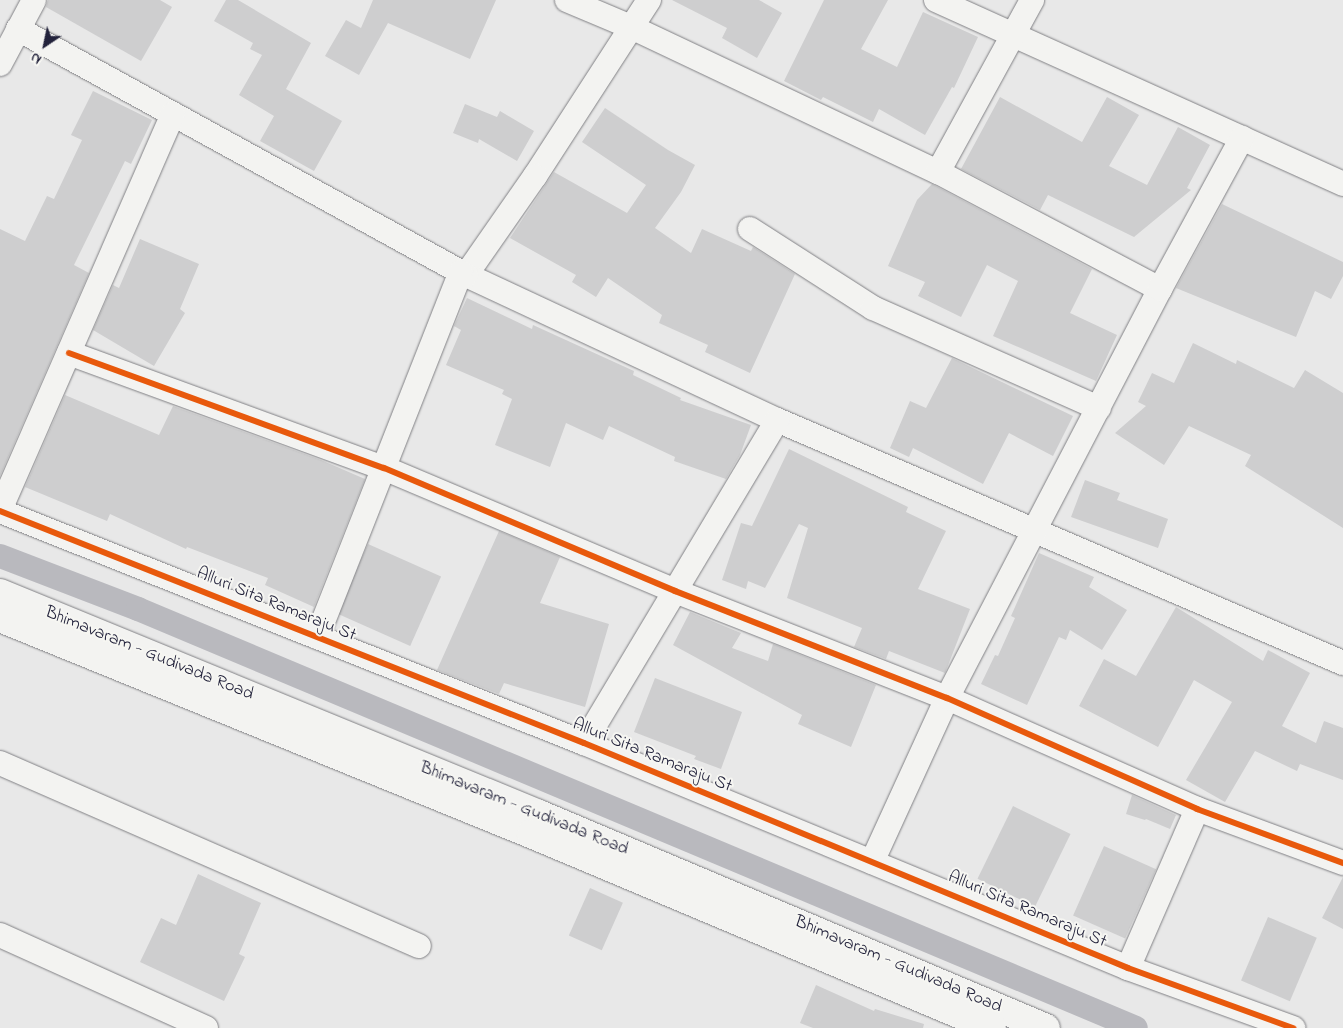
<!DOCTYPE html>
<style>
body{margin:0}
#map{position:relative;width:1343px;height:1028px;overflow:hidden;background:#e8e8e8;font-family:"Indie Flower",sans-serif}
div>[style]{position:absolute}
.canal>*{height:24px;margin:-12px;padding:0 12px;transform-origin:12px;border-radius:12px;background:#b9b9be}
.building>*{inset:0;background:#cececf;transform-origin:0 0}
.roads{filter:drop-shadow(0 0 1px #808084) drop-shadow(0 0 1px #808084)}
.minor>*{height:24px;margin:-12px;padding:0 12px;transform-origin:12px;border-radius:12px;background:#f3f3f1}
.major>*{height:28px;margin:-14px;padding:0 14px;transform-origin:14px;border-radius:14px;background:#f3f3f1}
.cycleway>*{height:6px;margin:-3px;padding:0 3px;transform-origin:3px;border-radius:3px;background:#e8590c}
span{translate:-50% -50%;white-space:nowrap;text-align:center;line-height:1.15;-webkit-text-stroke:4px #f6f6f2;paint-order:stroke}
.street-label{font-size:18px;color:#22223b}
.north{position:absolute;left:20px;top:20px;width:50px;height:50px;-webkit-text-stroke:4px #f6f6f2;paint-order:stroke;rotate:214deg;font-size:14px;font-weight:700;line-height:20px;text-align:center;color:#22223b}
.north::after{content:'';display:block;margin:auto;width:18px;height:22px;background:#22223b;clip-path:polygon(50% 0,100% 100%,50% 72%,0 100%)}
</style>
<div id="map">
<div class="canal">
<div style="left:0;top:556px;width:148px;rotate:21deg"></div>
<div style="left:138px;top:609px;width:1082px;rotate:22.77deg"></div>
</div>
<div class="building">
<div style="clip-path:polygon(48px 0,160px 0,172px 7px,141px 61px,46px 7px)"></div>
<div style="clip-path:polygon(226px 0,238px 0,311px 43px,286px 89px,342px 121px,314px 171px,260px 141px,274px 116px,239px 95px,262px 55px,250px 49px,253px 43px,214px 21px)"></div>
<div style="clip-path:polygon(373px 0,496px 0,470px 59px,388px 23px,359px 75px,325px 56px,346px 20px,361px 28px)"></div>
<div style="clip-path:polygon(672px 0,759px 0,782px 13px,757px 58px,722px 38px,727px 28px)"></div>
<div style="clip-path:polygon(824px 0,888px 0,861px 49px,897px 67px,923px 12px,978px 37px,954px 88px,952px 87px,925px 135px,879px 109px,873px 122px,823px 97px,821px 100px,784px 81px)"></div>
<div style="clip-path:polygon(93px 91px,152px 120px,131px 164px,125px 161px,74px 265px,89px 273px,0 476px,0 229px,25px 241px,47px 196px,54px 199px,82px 140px,71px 135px)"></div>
<div style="clip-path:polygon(1000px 97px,1082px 142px,1107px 97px,1139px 115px,1109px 166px,1147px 185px,1178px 127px,1210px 145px,1187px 188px,1191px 190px,1134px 237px,1048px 195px,1040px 210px,961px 169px)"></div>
<div style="clip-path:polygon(465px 104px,497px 117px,500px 111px,534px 131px,517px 161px,479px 139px,478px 143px,453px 133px)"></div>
<div style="clip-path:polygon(605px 108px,668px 150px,695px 165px,681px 192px,655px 228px,691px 253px,702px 229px,751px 251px,753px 247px,795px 274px,750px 373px,705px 352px,708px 345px,659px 323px,662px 315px,608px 278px,596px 297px,572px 282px,576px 275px,510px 238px,554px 172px,627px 213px,646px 185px,582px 142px)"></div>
<div style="clip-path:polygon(932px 184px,1092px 269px,1070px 313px,1117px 335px,1096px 381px,993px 336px,1018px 281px,987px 265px,961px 317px,918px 296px,925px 282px,888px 266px,917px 200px)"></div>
<div style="clip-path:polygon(1222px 204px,1343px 262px,1343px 276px,1331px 299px,1315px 291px,1296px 337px,1176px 288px)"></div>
<div style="clip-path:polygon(140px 239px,199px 264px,180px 309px,185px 313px,154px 366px,93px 330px,113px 285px,119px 288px)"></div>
<div style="clip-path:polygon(467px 298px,532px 329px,533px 325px,634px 371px,633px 375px,681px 398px,680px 400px,751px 425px,740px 455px,726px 479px,674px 461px,675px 457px,609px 426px,603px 440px,566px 423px,550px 467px,495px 445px,512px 399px,502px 394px,504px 390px,446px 365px,461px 330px,454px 326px)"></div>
<div style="clip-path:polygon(1193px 343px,1236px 364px,1237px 360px,1294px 388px,1305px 370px,1343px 393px,1343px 528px,1245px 466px,1251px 455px,1189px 426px,1164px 465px,1115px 433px,1146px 406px,1138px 402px,1152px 373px,1174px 383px)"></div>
<div style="clip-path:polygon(952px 358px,1073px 416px,1053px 456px,1009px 433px,983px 484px,913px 448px,909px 457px,890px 448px,910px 401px,926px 408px)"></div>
<div style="clip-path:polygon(65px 395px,159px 435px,173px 406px,321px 460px,365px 479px,314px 607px,265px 585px,268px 578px,187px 547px,186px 549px,110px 514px,107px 521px,25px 487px)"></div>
<div style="clip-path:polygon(789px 449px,908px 507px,906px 512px,946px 531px,918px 589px,970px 609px,945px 673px,889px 651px,886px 659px,854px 647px,862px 628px,787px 598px,808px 528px,799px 524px,765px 588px,748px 581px,746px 589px,722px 580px,741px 523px,752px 526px)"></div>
<div style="clip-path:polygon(1085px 480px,1120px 493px,1117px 500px,1168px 519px,1158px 548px,1071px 517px)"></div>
<div style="clip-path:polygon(499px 531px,560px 557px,540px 603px,609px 624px,585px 707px,504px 683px,499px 694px,437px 670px)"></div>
<div style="left:368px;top:544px;width:80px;height:76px;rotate:24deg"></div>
<div style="clip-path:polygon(1039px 553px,1094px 577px,1089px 587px,1127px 610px,1102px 650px,1070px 630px,1066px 640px,1059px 637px,1027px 705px,981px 684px,995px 655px,998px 656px,1015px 618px,1011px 616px)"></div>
<div style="clip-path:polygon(1176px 607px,1263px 661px,1268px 650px,1310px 673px,1282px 726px,1316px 743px,1324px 721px,1343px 728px,1343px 780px,1300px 764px,1297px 771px,1255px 751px,1225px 802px,1186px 780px,1232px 702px,1194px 680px,1158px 747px,1079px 706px,1104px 659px,1136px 676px)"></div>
<div style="clip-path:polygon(690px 612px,741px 633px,732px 648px,768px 661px,773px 644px,876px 685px,851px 747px,798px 724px,802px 715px,673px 645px)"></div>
<div style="clip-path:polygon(655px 678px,742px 712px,721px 769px,694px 759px,696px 756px,634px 732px)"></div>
<div style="clip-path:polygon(1132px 795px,1176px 815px,1170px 829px,1146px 819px,1145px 820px,1126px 814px)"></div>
<div style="left:1013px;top:806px;width:64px;height:81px;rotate:26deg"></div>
<div style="left:1104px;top:846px;width:57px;height:76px;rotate:24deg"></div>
<div style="clip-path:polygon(198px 874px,261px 903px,239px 954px,245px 957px,224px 1001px,140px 962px,161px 918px,176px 925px)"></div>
<div style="clip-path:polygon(1343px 877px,1343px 929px,1322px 918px)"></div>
<div style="left:590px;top:888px;width:36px;height:52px;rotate:24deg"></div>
<div style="left:1268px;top:917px;width:53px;height:69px;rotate:23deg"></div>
<div style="clip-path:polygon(816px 985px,874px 1011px,875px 1009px,924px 1024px,923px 1028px,813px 1028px,800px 1023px)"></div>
</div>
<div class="roads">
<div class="minor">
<div style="left:567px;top:0;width:69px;rotate:22.9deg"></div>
<div style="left:631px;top:27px;width:340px;rotate:25.3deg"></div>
<div style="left:938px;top:172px;width:251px;rotate:27.8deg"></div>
<div style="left:649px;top:0;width:210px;rotate:122.9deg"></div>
<div style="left:535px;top:176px;width:121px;rotate:124.9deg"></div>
<div style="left:466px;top:275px;width:343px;rotate:25deg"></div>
<div style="left:777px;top:420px;width:616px;rotate:23.24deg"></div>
<div style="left:936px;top:0;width:447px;rotate:24.3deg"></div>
<div style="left:18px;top:29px;width:511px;rotate:28.77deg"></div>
<div style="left:0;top:64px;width:72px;rotate:-62deg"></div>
<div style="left:938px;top:172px;width:196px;rotate:-61.3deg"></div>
<div style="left:750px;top:229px;width:146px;rotate:32.7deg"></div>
<div style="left:873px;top:308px;width:247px;rotate:23.9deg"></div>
<div style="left:69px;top:353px;width:335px;rotate:20.1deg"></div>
<div style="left:384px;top:468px;width:316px;rotate:22.9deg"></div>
<div style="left:675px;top:591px;width:292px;rotate:21.5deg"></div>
<div style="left:947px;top:698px;width:274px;rotate:23.9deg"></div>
<div style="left:1197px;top:809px;width:156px;rotate:20.3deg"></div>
<div style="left:0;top:510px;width:432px;rotate:-66.4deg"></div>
<div style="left:0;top:511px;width:628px;rotate:21.67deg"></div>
<div style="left:584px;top:743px;width:589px;rotate:22.47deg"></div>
<div style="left:1128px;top:968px;width:176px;rotate:20deg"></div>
<div style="left:317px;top:637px;width:392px;rotate:-68.5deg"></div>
<div style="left:584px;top:743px;width:376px;rotate:-59.1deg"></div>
<div style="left:0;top:763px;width:457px;rotate:23.6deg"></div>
<div style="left:872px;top:862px;width:180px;rotate:-65.4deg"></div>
<div style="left:947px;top:698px;width:461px;rotate:-62.5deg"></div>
<div style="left:1160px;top:289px;width:172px;rotate:-61.5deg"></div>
<div style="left:0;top:935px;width:226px;rotate:24.3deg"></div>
<div style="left:1128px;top:968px;width:173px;rotate:-66.5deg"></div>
</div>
<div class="major">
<div style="left:0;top:593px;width:583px;rotate:22.29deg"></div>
<div style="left:539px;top:814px;width:550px;rotate:22.88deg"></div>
<div style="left:0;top:618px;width:573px;rotate:22.14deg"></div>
<div style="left:531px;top:834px;width:500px;rotate:22.82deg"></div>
</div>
</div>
<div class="cycleway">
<div style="left:69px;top:353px;width:335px;rotate:20.1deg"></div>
<div style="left:384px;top:468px;width:316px;rotate:22.9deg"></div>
<div style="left:675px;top:591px;width:292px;rotate:21.5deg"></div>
<div style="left:947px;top:698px;width:274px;rotate:23.9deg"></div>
<div style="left:1197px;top:809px;width:156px;rotate:20.3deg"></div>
<div style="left:0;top:511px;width:628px;rotate:21.67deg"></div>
<div style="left:584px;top:743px;width:589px;rotate:22.47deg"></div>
<div style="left:1128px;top:968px;width:176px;rotate:20deg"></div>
</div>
<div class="street-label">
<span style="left:276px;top:605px;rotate:22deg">Alluri Sita Ramaraju St</span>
<span style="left:149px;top:654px;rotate:22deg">Bhimavaram - Gudivada Road</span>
<span style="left:652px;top:756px;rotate:22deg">Alluri Sita Ramaraju St</span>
<span style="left:524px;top:809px;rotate:22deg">Bhimavaram - Gudivada Road</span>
<span style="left:1027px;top:910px;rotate:23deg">Alluri Sita Ramaraju St</span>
<span style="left:898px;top:965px;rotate:23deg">Bhimavaram - Gudivada Road</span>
</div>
<div class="north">N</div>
</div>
